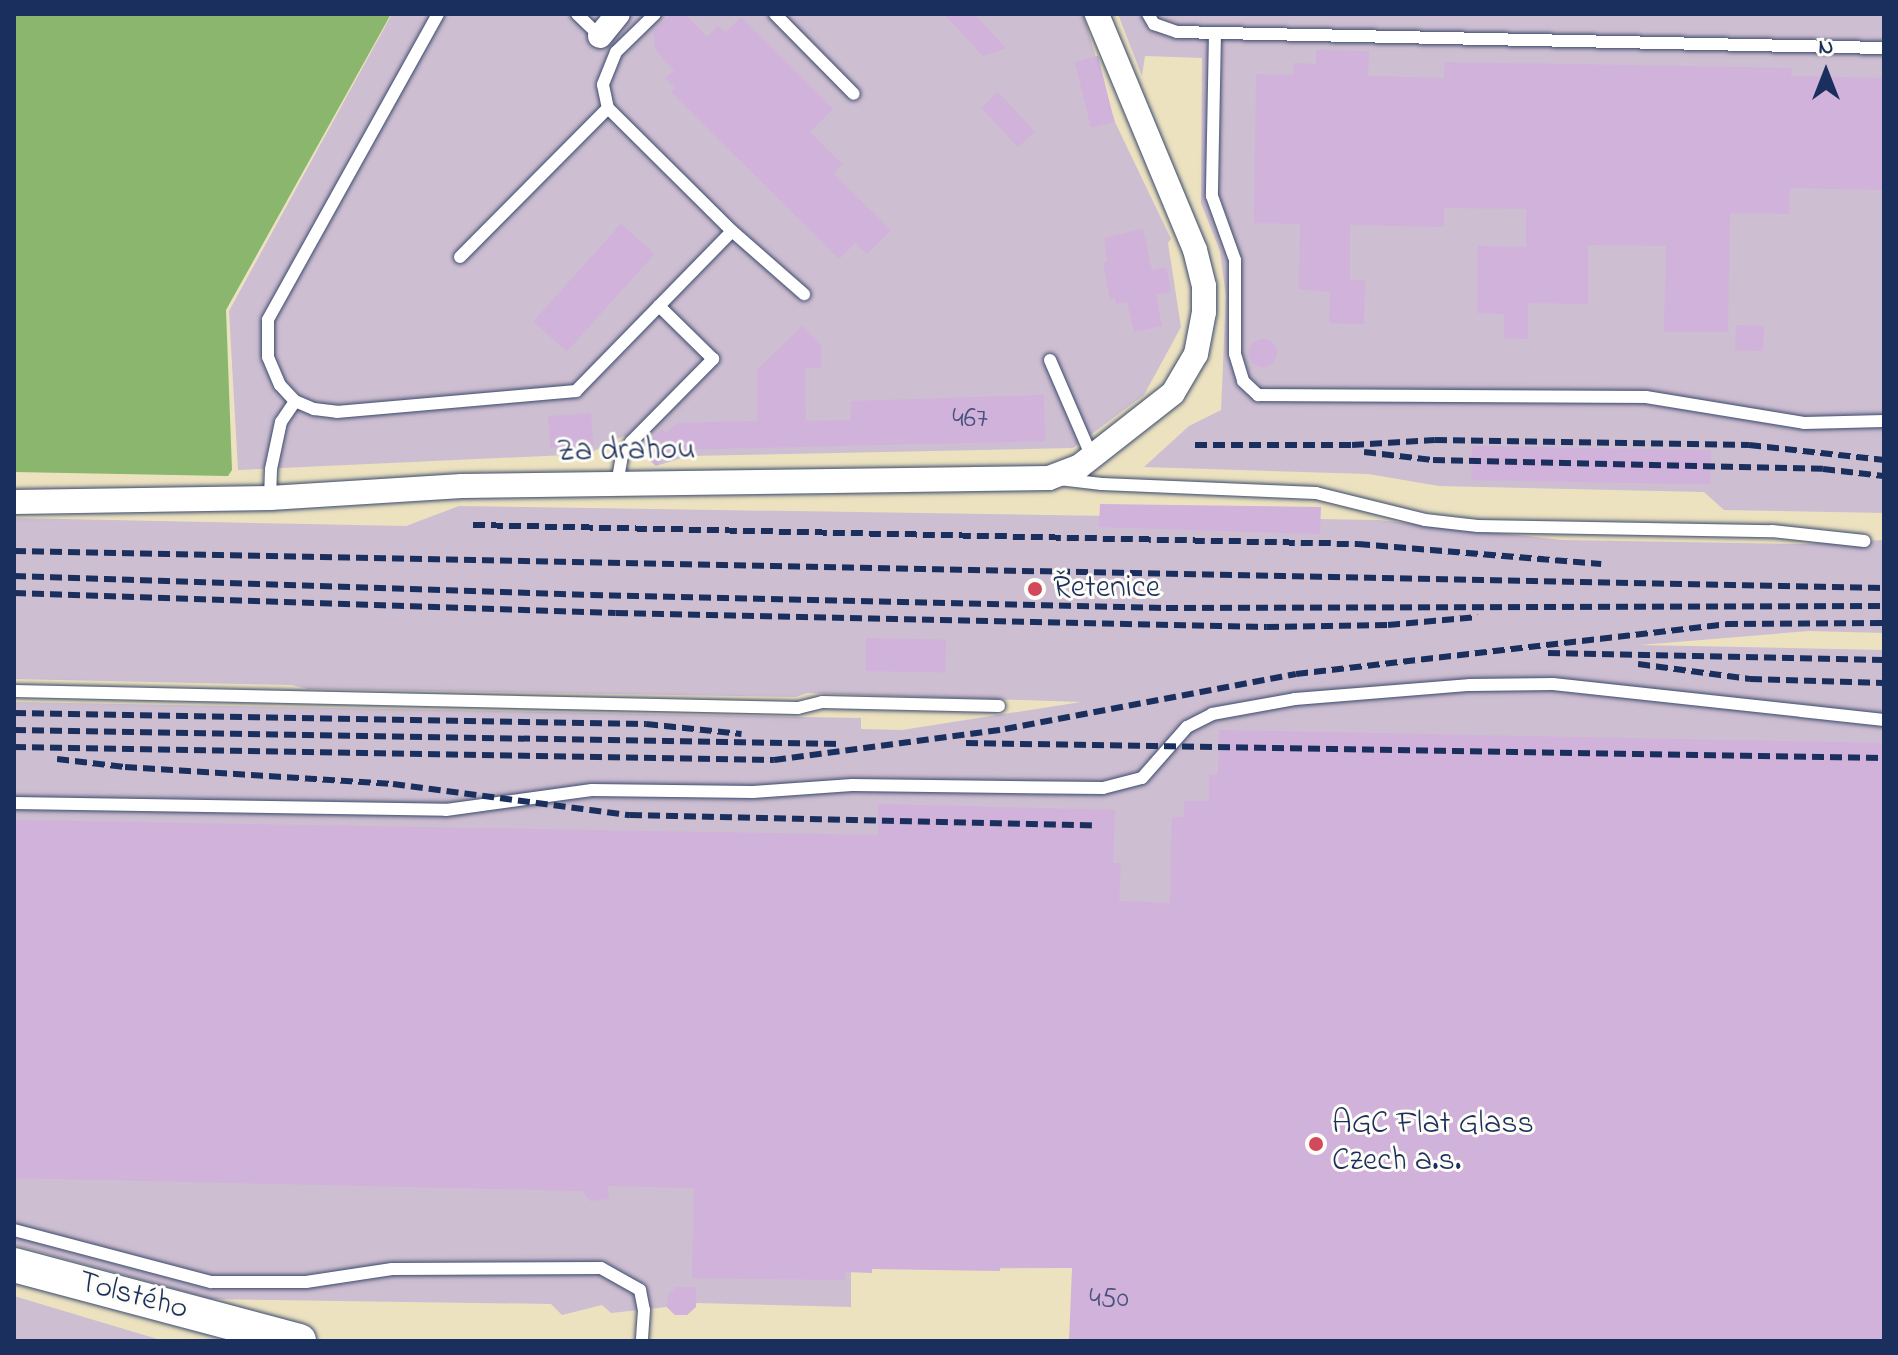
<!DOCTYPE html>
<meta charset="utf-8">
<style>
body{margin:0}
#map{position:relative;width:1898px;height:1355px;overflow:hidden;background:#ece2c0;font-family:"Indie Flower",sans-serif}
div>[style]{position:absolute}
.industrial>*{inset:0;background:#cebed1}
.forest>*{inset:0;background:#8ab66e}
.building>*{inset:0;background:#d0b2da;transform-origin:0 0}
.round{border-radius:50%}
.roads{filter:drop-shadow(0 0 2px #3a4a6d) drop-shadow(0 0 2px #3a4a6d)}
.lane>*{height:12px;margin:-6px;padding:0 6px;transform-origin:6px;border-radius:6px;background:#fff}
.street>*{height:24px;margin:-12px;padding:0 12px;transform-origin:12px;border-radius:12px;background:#fff}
.secondary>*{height:34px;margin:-17px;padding:0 17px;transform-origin:17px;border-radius:17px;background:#fff}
.rail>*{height:6px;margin-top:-3px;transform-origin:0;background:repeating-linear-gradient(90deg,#1b2f5e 0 12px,transparent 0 18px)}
.dots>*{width:22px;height:22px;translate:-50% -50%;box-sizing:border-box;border:4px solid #fdfcf7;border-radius:50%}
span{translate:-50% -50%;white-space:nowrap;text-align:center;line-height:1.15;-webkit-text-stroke:6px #fdfcf7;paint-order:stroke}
.number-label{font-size:28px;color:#48507d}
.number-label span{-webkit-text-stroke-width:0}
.street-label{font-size:32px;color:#1b2f5e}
.poi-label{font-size:32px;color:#1b2f5e}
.left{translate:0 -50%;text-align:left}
.frame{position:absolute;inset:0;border:16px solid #1b2f5e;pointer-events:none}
.north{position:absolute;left:1786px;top:32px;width:80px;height:80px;-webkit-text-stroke:6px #fdfcf7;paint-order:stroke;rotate:0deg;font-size:22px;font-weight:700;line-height:32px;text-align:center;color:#1b2f5e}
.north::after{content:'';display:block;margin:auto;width:28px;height:36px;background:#1b2f5e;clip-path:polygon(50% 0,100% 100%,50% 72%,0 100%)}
</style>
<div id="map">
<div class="industrial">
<div style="clip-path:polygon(392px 14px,1083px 14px,1115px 122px,1171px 239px,1168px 243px,1181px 327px,1144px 395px,1073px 448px,688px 456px,656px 466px,624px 436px,588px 454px,238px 470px,229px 311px)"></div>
<div style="clip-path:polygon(1118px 14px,1884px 14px,1884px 513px,1724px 510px,1704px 492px,1439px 486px,1368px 474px,1144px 467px,1189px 426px,1221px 410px,1226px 296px,1220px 251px,1201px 203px,1202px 58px,1145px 56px,1142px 76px)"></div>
<div style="clip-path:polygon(459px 506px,1378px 520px,1562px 540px,1799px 544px,1884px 540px,1884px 633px,1809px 631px,1640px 645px,1884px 650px,1884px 1341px,1080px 1268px,903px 1269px,904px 1222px,845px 1272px,851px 1272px,851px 1307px,697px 1303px,687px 1315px,675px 1315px,667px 1307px,611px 1313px,602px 1305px,562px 1315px,551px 1304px,211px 1299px,14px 1245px,14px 702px,861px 718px,861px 729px,902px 730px,1081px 702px,807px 693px,796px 697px,308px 689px,292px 685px,14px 679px,14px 518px,406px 526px)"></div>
<div style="clip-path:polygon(14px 1296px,164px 1341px,14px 1341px)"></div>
</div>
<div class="forest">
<div style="clip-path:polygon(14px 14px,391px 14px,226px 310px,232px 470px,228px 476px,14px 472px)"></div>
</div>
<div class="building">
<div style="clip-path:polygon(944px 14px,974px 14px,1006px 48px,983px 56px)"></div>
<div style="clip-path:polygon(669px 16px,687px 16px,707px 37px,718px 26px,726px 32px,741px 17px,833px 109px,810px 132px,842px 164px,834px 174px,891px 230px,867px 254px,855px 243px,839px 259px,671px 92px,675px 88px,665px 78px,674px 71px,655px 49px,654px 31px)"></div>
<div style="clip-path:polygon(1316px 50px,1369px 51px,1368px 76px,1444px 78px,1445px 62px,1792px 68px,1791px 76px,1884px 78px,1884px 190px,1790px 188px,1789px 214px,1730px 213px,1728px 332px,1664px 332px,1666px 246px,1588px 245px,1588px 304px,1528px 303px,1528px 339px,1504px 338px,1504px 314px,1477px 313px,1478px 246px,1526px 247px,1526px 209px,1444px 208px,1444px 227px,1350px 225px,1350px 280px,1365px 280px,1364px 324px,1329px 323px,1330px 292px,1299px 289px,1300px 224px,1254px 223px,1256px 74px,1293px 75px,1294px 63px,1316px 64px)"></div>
<div style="left:1098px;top:56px;width:68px;height:24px;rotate:76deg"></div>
<div style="left:998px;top:92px;width:54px;height:23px;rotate:47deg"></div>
<div style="left:621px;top:224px;width:45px;height:131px;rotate:42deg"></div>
<div style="clip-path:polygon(1143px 229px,1152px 270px,1166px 267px,1171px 292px,1156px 295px,1162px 326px,1134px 332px,1127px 301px,1116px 304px,1115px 298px,1110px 300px,1103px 263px,1107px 262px,1104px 238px)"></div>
<div style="left:1736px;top:325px;width:28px;height:25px;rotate:2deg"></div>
<div style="clip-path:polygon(802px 326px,821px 345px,821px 368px,805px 368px,806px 421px,851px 420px,851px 401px,1044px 395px,1045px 441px,671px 450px,656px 466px,640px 450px,662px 429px,666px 433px,677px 423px,757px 421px,757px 370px)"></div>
<div class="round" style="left:1249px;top:339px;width:28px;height:28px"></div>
<div style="left:591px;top:413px;width:32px;height:43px;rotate:86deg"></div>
<div style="left:1472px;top:446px;width:239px;height:34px;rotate:1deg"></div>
<div style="clip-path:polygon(1100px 504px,1321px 507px,1320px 534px,1099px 527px)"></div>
<div style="left:866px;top:638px;width:80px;height:33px;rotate:1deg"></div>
<div style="clip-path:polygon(1219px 730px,1884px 743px,1884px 1341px,1069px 1341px,1072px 1268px,1000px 1267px,1000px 1271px,872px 1269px,872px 1273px,845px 1272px,845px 1280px,692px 1278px,694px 1188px,608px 1186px,609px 1199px,590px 1201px,583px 1191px,14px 1178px,14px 820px,878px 835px,878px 804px,1115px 810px,1113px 863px,1121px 863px,1119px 901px,1170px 903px,1172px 817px,1184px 817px,1184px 801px,1209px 801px,1209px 774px,1218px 774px)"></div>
<div style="clip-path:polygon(676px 1287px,696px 1287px,696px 1307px,687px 1315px,675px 1315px,667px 1307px,668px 1295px)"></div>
</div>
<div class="roads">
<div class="lane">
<div style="left:438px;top:14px;width:350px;rotate:119.1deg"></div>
<div style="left:268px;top:320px;width:37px;rotate:90deg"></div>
<div style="left:268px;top:357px;width:30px;rotate:67deg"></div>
<div style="left:280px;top:385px;width:22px;rotate:47deg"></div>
<div style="left:295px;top:401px;width:21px;rotate:23deg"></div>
<div style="left:314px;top:409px;width:23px;rotate:7deg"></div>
<div style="left:337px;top:412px;width:240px;rotate:-5deg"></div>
<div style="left:576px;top:391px;width:223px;rotate:-45.7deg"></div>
<div style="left:577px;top:14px;width:36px;rotate:44deg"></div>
<div style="left:655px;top:14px;width:54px;rotate:135.7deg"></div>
<div style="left:616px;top:52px;width:35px;rotate:112deg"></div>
<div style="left:603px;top:85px;width:24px;rotate:78deg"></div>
<div style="left:608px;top:108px;width:175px;rotate:44.8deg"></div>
<div style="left:732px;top:231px;width:96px;rotate:41.2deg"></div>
<div style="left:775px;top:14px;width:112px;rotate:45.4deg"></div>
<div style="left:1148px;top:14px;width:12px;rotate:59deg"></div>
<div style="left:1154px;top:24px;width:24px;rotate:19deg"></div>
<div style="left:1177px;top:32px;width:707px;rotate:1.3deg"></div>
<div style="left:1215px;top:33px;width:163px;rotate:91.1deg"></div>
<div style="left:1212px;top:196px;width:68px;rotate:70.2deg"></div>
<div style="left:1235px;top:260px;width:94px;rotate:90deg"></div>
<div style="left:1235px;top:354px;width:28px;rotate:73deg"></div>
<div style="left:1243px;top:381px;width:21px;rotate:43deg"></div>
<div style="left:1258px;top:395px;width:388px;rotate:0.3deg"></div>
<div style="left:1646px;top:397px;width:160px;rotate:9.3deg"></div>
<div style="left:1804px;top:423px;width:80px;rotate:-1.4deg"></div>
<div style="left:460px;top:257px;width:210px;rotate:-45.2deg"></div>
<div style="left:1050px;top:360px;width:106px;rotate:66.6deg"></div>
<div style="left:1059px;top:479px;width:43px;rotate:6.6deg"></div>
<div style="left:1102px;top:484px;width:214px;rotate:2.4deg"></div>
<div style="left:1316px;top:493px;width:112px;rotate:13.9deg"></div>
<div style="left:1425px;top:520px;width:53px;rotate:6.5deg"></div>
<div style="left:1478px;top:526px;width:294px;rotate:1deg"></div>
<div style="left:1772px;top:531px;width:93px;rotate:6.2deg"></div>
<div style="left:617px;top:484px;width:28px;rotate:-80deg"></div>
<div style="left:622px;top:456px;width:17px;rotate:-57deg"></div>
<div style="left:631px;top:442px;width:117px;rotate:-45.3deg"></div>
<div style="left:713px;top:359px;width:76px;rotate:-135.5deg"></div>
<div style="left:270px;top:498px;width:29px;rotate:-88deg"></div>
<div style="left:271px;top:469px;width:48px;rotate:-78deg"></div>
<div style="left:281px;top:422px;width:25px;rotate:-56deg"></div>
<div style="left:14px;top:691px;width:784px;rotate:1.24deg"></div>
<div style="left:798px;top:708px;width:25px;rotate:-14deg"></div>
<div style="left:822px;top:702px;width:177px;rotate:1.3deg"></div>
<div style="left:14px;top:803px;width:432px;rotate:0.9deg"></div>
<div style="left:446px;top:810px;width:147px;rotate:-7.8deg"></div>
<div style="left:592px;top:790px;width:161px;rotate:0.7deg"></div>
<div style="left:753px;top:792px;width:99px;rotate:-4deg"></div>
<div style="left:852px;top:785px;width:251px;rotate:0.7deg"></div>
<div style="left:1103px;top:788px;width:40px;rotate:-14.4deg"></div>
<div style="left:1142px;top:778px;width:68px;rotate:-48.6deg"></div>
<div style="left:1187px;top:727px;width:28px;rotate:-27deg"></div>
<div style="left:1212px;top:714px;width:84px;rotate:-10.2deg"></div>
<div style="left:1295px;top:699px;width:176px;rotate:-4.6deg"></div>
<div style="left:1470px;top:685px;width:83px;rotate:-0.7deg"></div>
<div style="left:1553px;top:684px;width:333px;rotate:6.2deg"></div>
<div style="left:14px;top:1230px;width:204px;rotate:14.8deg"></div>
<div style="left:211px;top:1282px;width:95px"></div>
<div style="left:306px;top:1282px;width:87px;rotate:-8.6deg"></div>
<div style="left:392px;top:1269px;width:209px;rotate:-0.3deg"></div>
<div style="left:601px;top:1268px;width:45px;rotate:29.4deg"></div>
<div style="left:640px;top:1290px;width:20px;rotate:79deg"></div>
<div style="left:644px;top:1310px;width:31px;rotate:94deg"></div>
</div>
<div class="street">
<div style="left:600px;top:36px;width:28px;rotate:-51deg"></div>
<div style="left:14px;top:502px;width:256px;rotate:-0.9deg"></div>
<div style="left:270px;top:498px;width:192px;rotate:-3.6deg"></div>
<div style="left:462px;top:486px;width:587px;rotate:-0.78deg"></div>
<div style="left:1049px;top:478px;width:33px;rotate:-21deg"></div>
<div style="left:1080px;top:466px;width:118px;rotate:-38.1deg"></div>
<div style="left:1173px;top:393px;width:45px;rotate:-59.5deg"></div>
<div style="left:1196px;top:354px;width:43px;rotate:-79.2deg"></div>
<div style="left:1204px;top:312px;width:26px;rotate:-90deg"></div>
<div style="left:1204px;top:286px;width:37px;rotate:-104deg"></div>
<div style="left:1195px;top:250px;width:256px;rotate:-112.6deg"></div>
</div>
<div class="secondary">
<div style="left:14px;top:1265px;width:295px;rotate:14.9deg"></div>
</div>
</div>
<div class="rail">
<div style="left:1195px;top:445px;width:157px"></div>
<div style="left:1352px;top:445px;width:83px;rotate:-3.4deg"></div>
<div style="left:1435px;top:440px;width:314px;rotate:0.9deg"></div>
<div style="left:1749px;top:445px;width:136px;rotate:6.3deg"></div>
<div style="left:1364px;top:452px;width:69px;rotate:6.6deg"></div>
<div style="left:1433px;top:460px;width:390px;rotate:1.3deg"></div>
<div style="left:1823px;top:469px;width:61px;rotate:6.5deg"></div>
<div style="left:473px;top:525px;width:885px;rotate:1.23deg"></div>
<div style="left:1358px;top:544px;width:244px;rotate:4.7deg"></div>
<div style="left:14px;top:551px;width:1870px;rotate:1.13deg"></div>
<div style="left:14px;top:576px;width:577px;rotate:1.89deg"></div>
<div style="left:591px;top:595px;width:575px;rotate:1.3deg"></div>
<div style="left:1166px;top:608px;width:718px;rotate:-0.16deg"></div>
<div style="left:14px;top:593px;width:602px;rotate:1.9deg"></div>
<div style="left:616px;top:613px;width:651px;rotate:1.23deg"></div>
<div style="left:1267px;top:627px;width:121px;rotate:-0.9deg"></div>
<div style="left:1388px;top:625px;width:90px;rotate:-5.1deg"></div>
<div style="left:1548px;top:653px;width:336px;rotate:1.2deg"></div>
<div style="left:1638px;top:664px;width:113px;rotate:7.6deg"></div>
<div style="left:1750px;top:679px;width:134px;rotate:1.7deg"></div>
<div style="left:14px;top:713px;width:632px;rotate:1deg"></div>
<div style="left:646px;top:724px;width:96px;rotate:6deg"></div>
<div style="left:14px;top:730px;width:828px;rotate:0.97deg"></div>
<div style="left:966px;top:743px;width:918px;rotate:0.94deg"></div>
<div style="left:14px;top:747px;width:760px;rotate:0.98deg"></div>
<div style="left:774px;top:760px;width:233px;rotate:-7.6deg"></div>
<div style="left:1005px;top:729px;width:296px;rotate:-10.7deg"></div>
<div style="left:1296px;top:674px;width:433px;rotate:-6.6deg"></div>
<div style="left:1726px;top:624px;width:158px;rotate:-0.4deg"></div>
<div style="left:57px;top:759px;width:68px;rotate:6.7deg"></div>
<div style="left:125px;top:767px;width:269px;rotate:3.6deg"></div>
<div style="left:393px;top:784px;width:239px;rotate:7.5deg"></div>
<div style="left:630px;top:815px;width:468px;rotate:1.3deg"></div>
</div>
<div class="dots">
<div style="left:1035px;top:589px;background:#d1495b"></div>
<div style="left:1316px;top:1144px;background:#d1495b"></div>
</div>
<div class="number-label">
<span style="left:970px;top:420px">467</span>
<span style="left:1109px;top:1300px">450</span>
</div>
<div class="street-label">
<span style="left:626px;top:452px;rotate:-1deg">Za drahou</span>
<span style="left:133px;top:1297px;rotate:15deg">Tolstého</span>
</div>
<div class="poi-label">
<span class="left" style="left:1053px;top:589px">Řetenice</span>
<span class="left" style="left:1332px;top:1144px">AGC Flat Glass<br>Czech a.s.</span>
</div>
<div class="frame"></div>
<div class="north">N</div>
</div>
